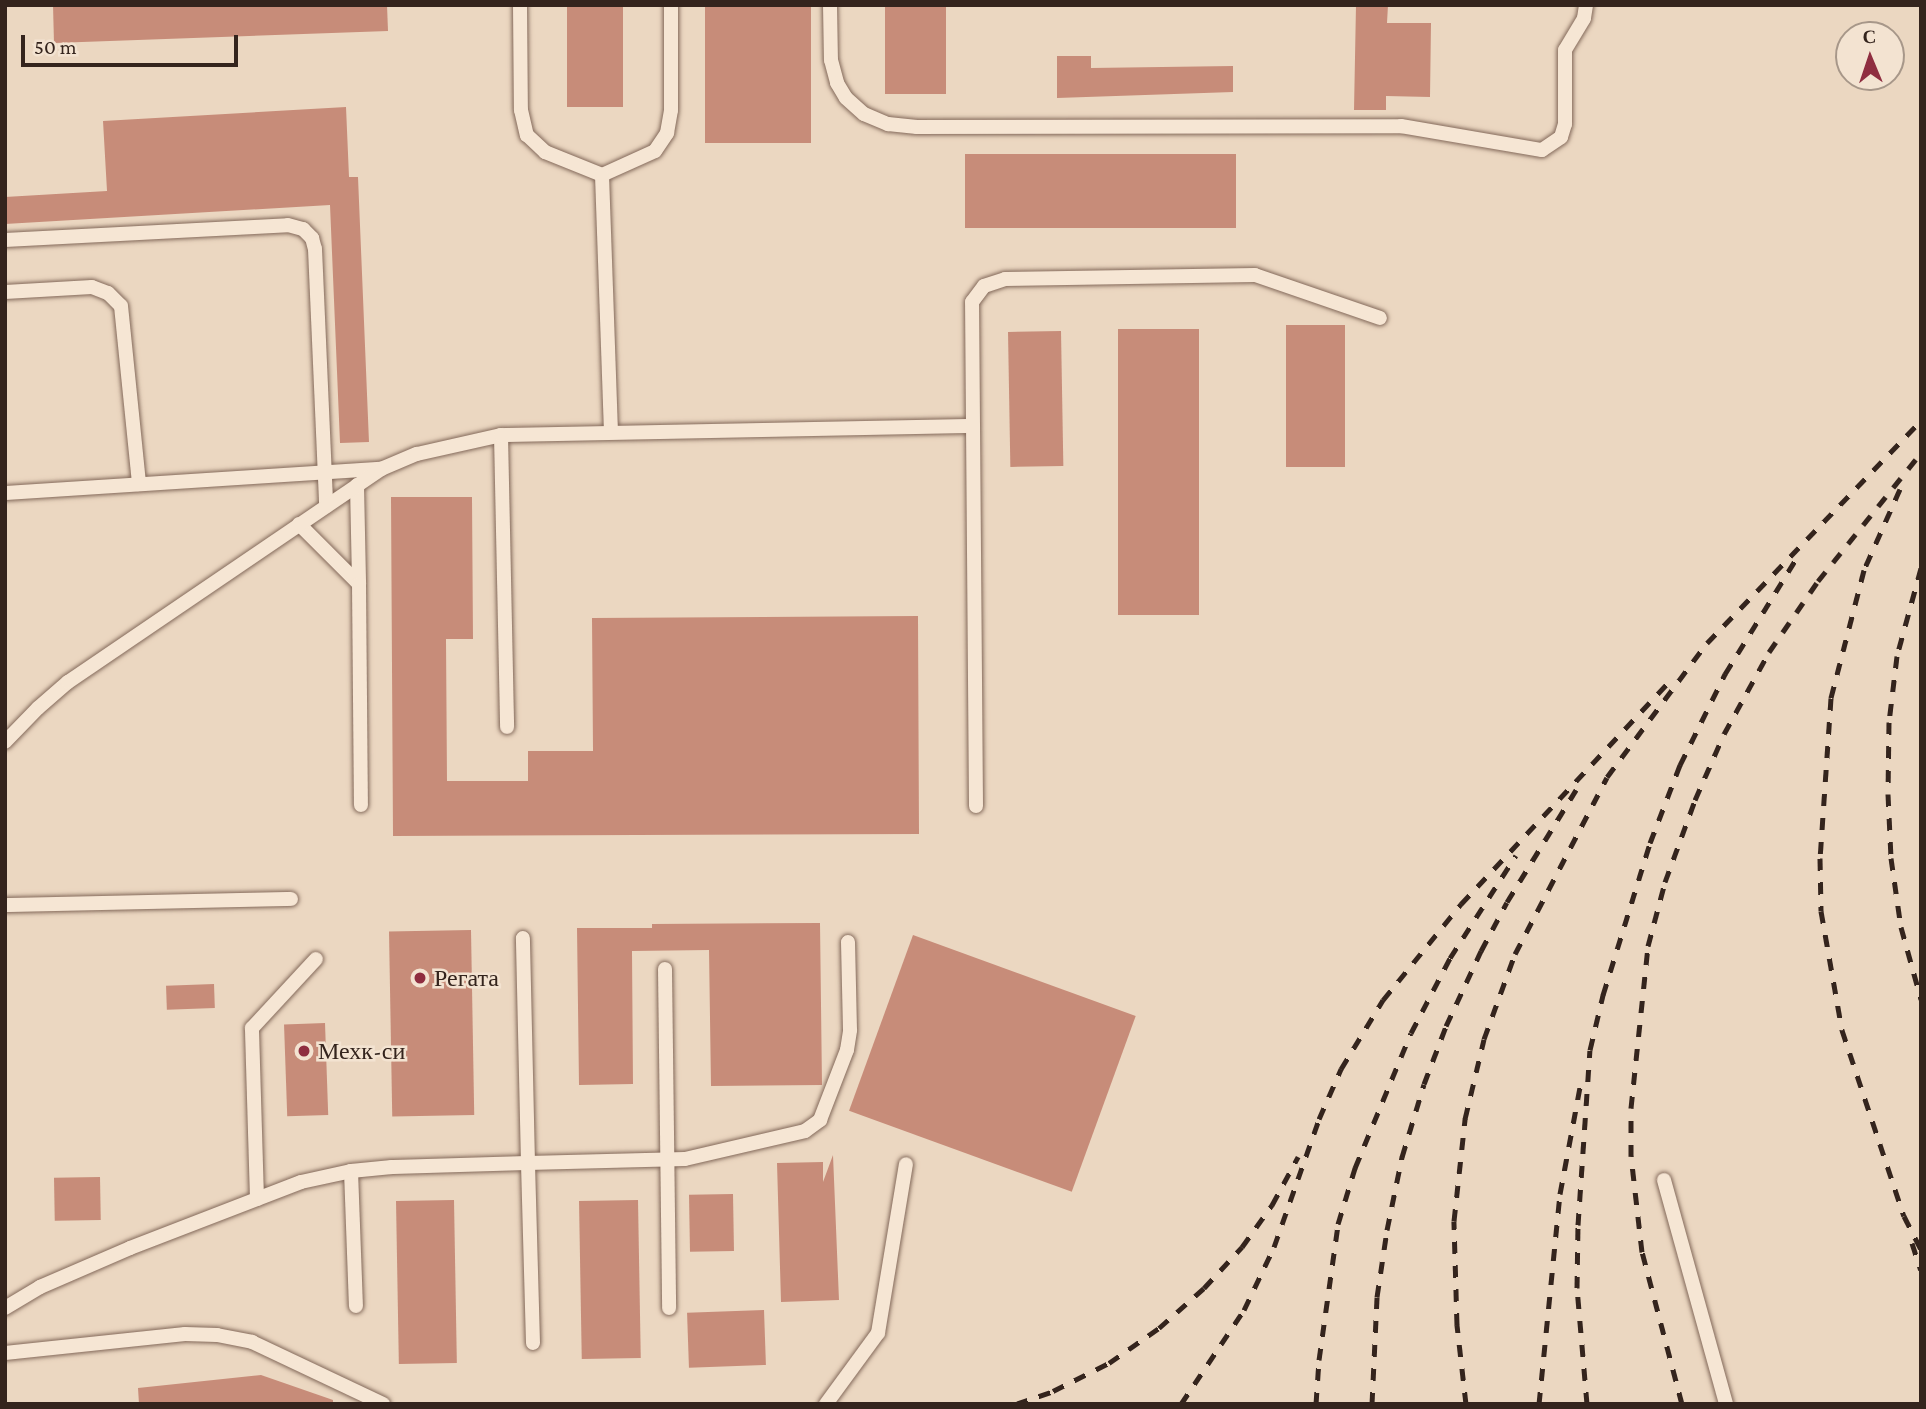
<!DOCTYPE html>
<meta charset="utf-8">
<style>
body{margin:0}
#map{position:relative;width:1926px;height:1409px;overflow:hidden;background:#ebd7c1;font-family:"Crimson Pro",serif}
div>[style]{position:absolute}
.building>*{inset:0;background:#c78c79;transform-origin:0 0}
.roads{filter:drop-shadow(0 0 2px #83695a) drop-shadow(0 0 2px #83695a)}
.lane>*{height:14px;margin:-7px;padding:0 7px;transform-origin:7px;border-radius:7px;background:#f6e6d4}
.rail>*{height:5px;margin-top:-2.5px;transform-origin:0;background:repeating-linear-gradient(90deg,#34241d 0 12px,transparent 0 24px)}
.dots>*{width:19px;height:19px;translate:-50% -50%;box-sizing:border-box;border:4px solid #f3e3d1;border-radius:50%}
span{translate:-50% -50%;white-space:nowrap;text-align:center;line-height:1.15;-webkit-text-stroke:5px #f3e3d1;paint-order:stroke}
.poi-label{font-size:24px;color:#34241d}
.left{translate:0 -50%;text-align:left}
.frame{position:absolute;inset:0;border:7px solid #34241d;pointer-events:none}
.north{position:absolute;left:1835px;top:21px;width:70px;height:70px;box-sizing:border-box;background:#f3e3d1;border:2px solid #a79789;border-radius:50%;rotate:358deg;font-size:19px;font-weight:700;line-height:28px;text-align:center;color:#34241d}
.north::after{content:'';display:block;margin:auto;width:24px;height:32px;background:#8f2e40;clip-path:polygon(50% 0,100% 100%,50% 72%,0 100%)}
.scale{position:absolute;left:21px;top:35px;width:217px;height:32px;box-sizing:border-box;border:4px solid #34241d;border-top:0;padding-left:9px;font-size:21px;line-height:24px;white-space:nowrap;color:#34241d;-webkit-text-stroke:5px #f3e3d1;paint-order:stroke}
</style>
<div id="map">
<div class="building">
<div style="clip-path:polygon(53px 5px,387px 5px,388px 31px,54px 43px)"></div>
<div style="left:567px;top:5px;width:56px;height:102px"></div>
<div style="left:705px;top:5px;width:106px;height:138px"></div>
<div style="left:885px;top:5px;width:61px;height:89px"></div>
<div style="clip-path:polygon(1356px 5px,1388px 5px,1387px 23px,1431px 23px,1430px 97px,1386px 96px,1386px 110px,1354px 110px)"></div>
<div style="clip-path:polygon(1057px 56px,1091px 56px,1091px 68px,1233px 66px,1233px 92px,1057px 98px)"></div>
<div style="clip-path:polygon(346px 107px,349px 177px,358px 177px,369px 442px,340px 443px,330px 205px,5px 224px,5px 197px,107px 191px,103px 121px)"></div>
<div style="left:965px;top:154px;width:271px;height:74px"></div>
<div style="left:1286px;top:325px;width:59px;height:142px"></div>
<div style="left:1118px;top:329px;width:81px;height:286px"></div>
<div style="left:1061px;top:331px;width:135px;height:53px;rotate:89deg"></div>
<div style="clip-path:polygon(391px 497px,472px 497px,473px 639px,446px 639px,447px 781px,528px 781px,528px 751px,593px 751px,592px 618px,918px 616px,919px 834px,393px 836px)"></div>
<div style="clip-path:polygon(820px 923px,822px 1085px,711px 1086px,709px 950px,632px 951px,633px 1084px,579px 1085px,577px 928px,652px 928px,652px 924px)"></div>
<div style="left:471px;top:930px;width:185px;height:82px;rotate:89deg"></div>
<div style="left:913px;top:935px;width:237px;height:187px;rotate:20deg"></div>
<div style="left:214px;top:984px;width:24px;height:48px;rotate:88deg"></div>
<div style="left:325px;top:1023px;width:92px;height:41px;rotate:88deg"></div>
<div style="clip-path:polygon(833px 1155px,839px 1300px,781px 1302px,777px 1163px,823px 1162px,823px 1182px)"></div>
<div style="left:100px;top:1177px;width:43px;height:46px;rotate:89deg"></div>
<div style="left:733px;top:1194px;width:57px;height:44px;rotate:89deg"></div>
<div style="left:454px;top:1200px;width:163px;height:58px;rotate:89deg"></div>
<div style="left:638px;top:1200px;width:158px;height:59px;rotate:89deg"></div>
<div style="left:764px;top:1310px;width:55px;height:77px;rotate:88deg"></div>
<div style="clip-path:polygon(261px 1375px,333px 1400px,333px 1404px,139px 1404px,138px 1388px)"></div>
</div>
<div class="roads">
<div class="lane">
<div style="left:520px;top:5px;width:105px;rotate:89.5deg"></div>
<div style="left:521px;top:110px;width:26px;rotate:77deg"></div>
<div style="left:527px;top:135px;width:25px;rotate:43deg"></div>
<div style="left:545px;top:152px;width:61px;rotate:22deg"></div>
<div style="left:602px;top:175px;width:58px;rotate:-24.4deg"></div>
<div style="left:655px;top:151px;width:22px;rotate:-56deg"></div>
<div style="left:667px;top:133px;width:23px;rotate:-80deg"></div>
<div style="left:671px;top:110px;width:105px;rotate:-90deg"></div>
<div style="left:830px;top:5px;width:55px;rotate:89deg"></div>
<div style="left:831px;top:60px;width:24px;rotate:75deg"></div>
<div style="left:837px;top:83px;width:17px;rotate:59deg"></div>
<div style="left:846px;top:98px;width:24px;rotate:42deg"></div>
<div style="left:864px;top:114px;width:26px;rotate:23deg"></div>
<div style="left:888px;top:124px;width:29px;rotate:6deg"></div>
<div style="left:917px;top:127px;width:484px;rotate:-0.1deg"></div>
<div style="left:1401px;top:126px;width:143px;rotate:9.7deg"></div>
<div style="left:1542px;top:150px;width:23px;rotate:-34deg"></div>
<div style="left:1561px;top:137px;width:14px;rotate:-73deg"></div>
<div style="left:1565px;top:124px;width:74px;rotate:-90deg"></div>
<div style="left:1565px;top:50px;width:37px;rotate:-59deg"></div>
<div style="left:1584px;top:18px;width:13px;rotate:-81deg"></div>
<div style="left:602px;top:175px;width:257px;rotate:88deg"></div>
<div style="left:5px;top:240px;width:283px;rotate:-3deg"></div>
<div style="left:288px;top:225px;width:16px;rotate:15deg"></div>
<div style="left:303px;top:229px;width:13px;rotate:45deg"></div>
<div style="left:312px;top:238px;width:11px;rotate:75deg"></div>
<div style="left:315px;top:249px;width:257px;rotate:87.5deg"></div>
<div style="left:5px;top:292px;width:87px;rotate:-3.3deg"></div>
<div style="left:92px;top:287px;width:17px;rotate:21deg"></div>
<div style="left:108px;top:293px;width:18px;rotate:45deg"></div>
<div style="left:121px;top:306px;width:179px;rotate:84.2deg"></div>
<div style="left:501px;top:435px;width:292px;rotate:88.8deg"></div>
<div style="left:357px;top:485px;width:99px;rotate:88.8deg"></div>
<div style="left:5px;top:493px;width:377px;rotate:-3.7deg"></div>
<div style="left:299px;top:524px;width:85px;rotate:45deg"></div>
<div style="left:359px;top:584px;width:221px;rotate:89.5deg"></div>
<div style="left:5px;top:742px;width:47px;rotate:-45.9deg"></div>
<div style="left:38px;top:708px;width:40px;rotate:-41deg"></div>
<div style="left:68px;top:682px;width:379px;rotate:-34.2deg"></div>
<div style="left:381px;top:469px;width:39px;rotate:-23deg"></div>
<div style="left:417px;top:454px;width:86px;rotate:-12.7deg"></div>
<div style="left:501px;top:435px;width:472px;rotate:-1.1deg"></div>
<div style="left:976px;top:806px;width:504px;rotate:-90.45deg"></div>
<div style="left:972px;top:302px;width:20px;rotate:-53deg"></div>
<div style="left:984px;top:286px;width:22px;rotate:-18deg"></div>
<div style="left:1005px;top:279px;width:250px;rotate:-0.9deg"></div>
<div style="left:1255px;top:275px;width:132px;rotate:19deg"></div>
<div style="left:5px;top:905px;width:286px;rotate:-1.2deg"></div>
<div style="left:665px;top:969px;width:339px;rotate:89.3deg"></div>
<div style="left:351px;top:1171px;width:135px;rotate:87.9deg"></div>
<div style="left:1664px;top:1180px;width:232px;rotate:74.5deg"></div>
<div style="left:257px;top:1199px;width:171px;rotate:-91.7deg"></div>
<div style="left:252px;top:1028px;width:94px;rotate:-47.2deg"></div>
<div style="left:5px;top:1308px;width:41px;rotate:-31deg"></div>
<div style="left:40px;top:1287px;width:98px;rotate:-23.4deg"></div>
<div style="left:130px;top:1248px;width:183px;rotate:-21.1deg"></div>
<div style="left:301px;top:1182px;width:51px;rotate:-12.4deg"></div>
<div style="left:351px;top:1171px;width:41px;rotate:-5.6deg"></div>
<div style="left:392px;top:1167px;width:136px;rotate:-1.7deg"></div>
<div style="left:528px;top:1163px;width:225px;rotate:-91.3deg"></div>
<div style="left:533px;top:1343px;width:180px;rotate:-91.6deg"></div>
<div style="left:528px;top:1163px;width:157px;rotate:-1.5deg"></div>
<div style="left:685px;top:1159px;width:123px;rotate:-13.1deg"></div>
<div style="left:805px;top:1131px;width:19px;rotate:-36deg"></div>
<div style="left:820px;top:1120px;width:75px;rotate:-68.9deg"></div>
<div style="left:847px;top:1050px;width:20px;rotate:-81deg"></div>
<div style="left:850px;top:1030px;width:88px;rotate:-91.3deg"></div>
<div style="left:5px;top:1353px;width:181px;rotate:-6deg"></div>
<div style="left:185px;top:1334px;width:32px;rotate:2deg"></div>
<div style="left:217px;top:1335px;width:36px;rotate:11deg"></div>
<div style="left:252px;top:1342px;width:145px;rotate:25.3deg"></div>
<div style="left:826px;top:1404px;width:88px;rotate:-53.8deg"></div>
<div style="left:878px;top:1333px;width:171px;rotate:-80.6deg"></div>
</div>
</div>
<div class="rail">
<div style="left:1900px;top:489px;width:89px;rotate:114deg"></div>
<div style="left:1864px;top:570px;width:132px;rotate:104.5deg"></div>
<div style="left:1831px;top:698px;width:160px;rotate:93.9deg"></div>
<div style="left:1820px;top:858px;width:53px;rotate:88.9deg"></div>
<div style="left:1821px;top:911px;width:121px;rotate:80deg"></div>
<div style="left:1842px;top:1030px;width:196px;rotate:71.6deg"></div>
<div style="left:1904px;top:1216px;width:38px;rotate:63deg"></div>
<div style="left:1921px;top:568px;width:91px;rotate:105.3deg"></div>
<div style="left:1897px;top:656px;width:66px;rotate:96.9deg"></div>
<div style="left:1889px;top:722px;width:72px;rotate:90.8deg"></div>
<div style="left:1888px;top:794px;width:64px;rotate:87.3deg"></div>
<div style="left:1891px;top:858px;width:70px;rotate:81.8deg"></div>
<div style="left:1901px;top:927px;width:75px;rotate:74.5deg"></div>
<div style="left:1912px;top:1243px;width:28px;rotate:72deg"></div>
<div style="left:1016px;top:1404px;width:39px;rotate:-19deg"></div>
<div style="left:1053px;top:1391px;width:63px;rotate:-26.6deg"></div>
<div style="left:1109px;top:1363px;width:61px;rotate:-35deg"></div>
<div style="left:1159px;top:1328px;width:60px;rotate:-41.6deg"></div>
<div style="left:1204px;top:1288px;width:56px;rotate:-47.2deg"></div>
<div style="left:1242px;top:1247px;width:52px;rotate:-54.5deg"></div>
<div style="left:1272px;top:1205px;width:55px;rotate:-61.6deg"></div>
<div style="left:1181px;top:1404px;width:113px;rotate:-56.2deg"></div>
<div style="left:1244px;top:1310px;width:70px;rotate:-64.5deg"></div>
<div style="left:1274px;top:1247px;width:136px;rotate:-70.6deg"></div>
<div style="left:1319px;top:1119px;width:55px;rotate:-66.3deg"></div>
<div style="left:1341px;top:1069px;width:81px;rotate:-58.7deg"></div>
<div style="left:1383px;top:1000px;width:124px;rotate:-50.9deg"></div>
<div style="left:1461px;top:904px;width:301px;rotate:-46.9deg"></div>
<div style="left:1316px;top:1404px;width:44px;rotate:-86.1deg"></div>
<div style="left:1319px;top:1360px;width:137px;rotate:-82deg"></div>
<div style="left:1338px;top:1224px;width:59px;rotate:-73.1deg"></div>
<div style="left:1355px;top:1168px;width:146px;rotate:-67.5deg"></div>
<div style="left:1411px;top:1033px;width:85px;rotate:-62.5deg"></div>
<div style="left:1450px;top:958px;width:122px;rotate:-57.3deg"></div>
<div style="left:1372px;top:1404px;width:107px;rotate:-87.3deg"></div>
<div style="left:1377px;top:1297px;width:68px;rotate:-81.5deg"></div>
<div style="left:1387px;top:1230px;width:75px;rotate:-78.4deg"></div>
<div style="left:1402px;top:1157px;width:76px;rotate:-73.2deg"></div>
<div style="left:1424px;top:1084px;width:62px;rotate:-69.2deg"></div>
<div style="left:1446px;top:1026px;width:83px;rotate:-65deg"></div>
<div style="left:1481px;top:951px;width:55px;rotate:-62deg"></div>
<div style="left:1507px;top:902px;width:132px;rotate:-58.4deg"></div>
<div style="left:1466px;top:1404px;width:80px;rotate:-96.5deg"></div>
<div style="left:1457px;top:1325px;width:104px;rotate:-91.7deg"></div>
<div style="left:1454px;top:1221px;width:103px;rotate:-83.8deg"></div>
<div style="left:1465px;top:1119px;width:82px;rotate:-76.6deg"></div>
<div style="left:1484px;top:1039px;width:90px;rotate:-70deg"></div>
<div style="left:1515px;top:954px;width:199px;rotate:-62.5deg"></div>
<div style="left:1607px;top:777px;width:167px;rotate:-53.3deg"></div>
<div style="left:1707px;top:643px;width:308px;rotate:-46.1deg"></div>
<div style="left:1539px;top:1404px;width:211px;rotate:-84.3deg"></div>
<div style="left:1560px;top:1194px;width:109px;rotate:-79.4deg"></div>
<div style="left:1587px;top:1404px;width:116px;rotate:-94.9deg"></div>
<div style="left:1577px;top:1288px;width:63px;rotate:-89.1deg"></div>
<div style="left:1578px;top:1225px;width:175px;rotate:-86.1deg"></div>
<div style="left:1590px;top:1050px;width:57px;rotate:-76.7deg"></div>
<div style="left:1603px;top:995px;width:159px;rotate:-72.8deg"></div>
<div style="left:1650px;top:843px;width:84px;rotate:-69deg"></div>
<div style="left:1680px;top:765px;width:102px;rotate:-63.7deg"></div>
<div style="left:1725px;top:674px;width:135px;rotate:-58.3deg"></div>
<div style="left:1682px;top:1404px;width:157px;rotate:-104.7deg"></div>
<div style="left:1642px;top:1252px;width:97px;rotate:-96.5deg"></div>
<div style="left:1631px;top:1156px;width:48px;rotate:-90deg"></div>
<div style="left:1631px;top:1108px;width:163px;rotate:-84deg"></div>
<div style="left:1648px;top:946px;width:66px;rotate:-75.1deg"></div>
<div style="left:1665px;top:882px;width:87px;rotate:-69.9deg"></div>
<div style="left:1695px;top:800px;width:72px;rotate:-66.3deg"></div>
<div style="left:1724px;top:734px;width:94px;rotate:-61.2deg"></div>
<div style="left:1769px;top:652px;width:86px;rotate:-55.4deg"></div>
<div style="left:1818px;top:581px;width:164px;rotate:-51.2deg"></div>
</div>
<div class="dots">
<div style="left:420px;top:978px;background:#8f2e40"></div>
<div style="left:304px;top:1051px;background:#8f2e40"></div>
</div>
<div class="poi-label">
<span class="left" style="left:434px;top:978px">Регата</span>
<span class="left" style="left:318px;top:1051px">Мехк-си</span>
</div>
<div class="frame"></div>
<div class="north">С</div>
<div class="scale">50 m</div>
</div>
